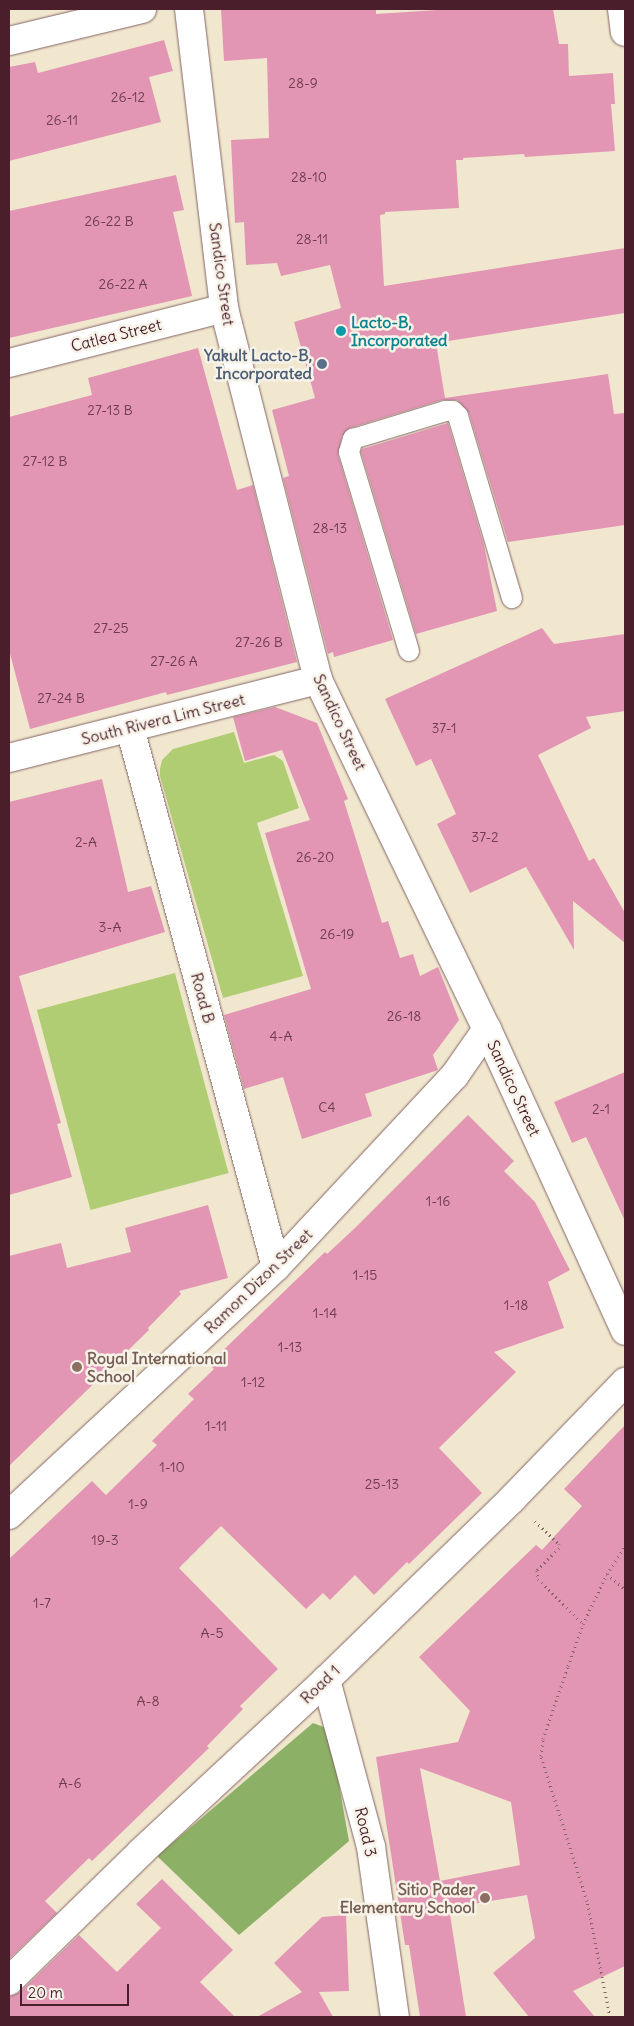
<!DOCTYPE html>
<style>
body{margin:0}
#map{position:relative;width:634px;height:2026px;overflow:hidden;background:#f1e7cf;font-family:Delius,sans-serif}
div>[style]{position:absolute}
.green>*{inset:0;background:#b1cd73;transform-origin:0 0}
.forest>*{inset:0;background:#8cb065}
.building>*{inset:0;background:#e296b4}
.path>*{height:3px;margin-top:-1.5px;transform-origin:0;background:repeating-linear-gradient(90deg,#846564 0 1px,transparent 0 5px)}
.roads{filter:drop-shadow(0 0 1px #846564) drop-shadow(0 0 1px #846564)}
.lane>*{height:20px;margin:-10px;padding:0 10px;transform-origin:10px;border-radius:10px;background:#fff}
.street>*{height:28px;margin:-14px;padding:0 14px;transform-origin:14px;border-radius:14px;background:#fff}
.dots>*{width:14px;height:14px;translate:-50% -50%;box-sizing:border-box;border:2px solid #f7f3e8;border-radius:50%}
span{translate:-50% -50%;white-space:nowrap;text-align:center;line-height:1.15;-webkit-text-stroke:5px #f7f3e8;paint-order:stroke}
.number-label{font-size:14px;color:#703d4d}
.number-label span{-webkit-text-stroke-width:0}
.street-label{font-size:16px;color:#4a1f2b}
.culture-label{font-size:16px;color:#0d838f;font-weight:700}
.left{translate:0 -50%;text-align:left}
.service-label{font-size:16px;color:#4e5e75;font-weight:700}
.right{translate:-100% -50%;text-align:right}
.education-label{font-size:16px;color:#785e54;font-weight:700}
.frame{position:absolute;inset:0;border:10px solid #4a1f2b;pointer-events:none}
.scale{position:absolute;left:20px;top:1984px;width:109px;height:22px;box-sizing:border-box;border:2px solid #4a1f2b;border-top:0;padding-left:6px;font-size:15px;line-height:18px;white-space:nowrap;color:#4a1f2b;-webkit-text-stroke:4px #f7f3e8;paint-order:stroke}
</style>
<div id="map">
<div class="green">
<div style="clip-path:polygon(234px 732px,244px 763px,274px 755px,283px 761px,299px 808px,257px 823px,303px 976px,223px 998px,160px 776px,160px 769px,162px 760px,173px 749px)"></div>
<div style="left:175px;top:973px;width:207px;height:143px;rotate:75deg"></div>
</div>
<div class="forest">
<div style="clip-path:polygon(313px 1723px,329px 1729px,349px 1841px,239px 1935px,157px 1856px)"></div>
</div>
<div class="building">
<div style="clip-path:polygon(221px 9px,376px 9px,376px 14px,452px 9px,553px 9px,559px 44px,568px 44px,569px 76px,613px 73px,615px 104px,611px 104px,615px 151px,525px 157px,524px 154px,463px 158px,463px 160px,456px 160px,459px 208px,385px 212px,385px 214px,380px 215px,384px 286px,625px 248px,625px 313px,436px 343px,445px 398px,608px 374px,614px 414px,625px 413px,625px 525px,508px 542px,469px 413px,457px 400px,442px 400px,350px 428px,342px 436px,338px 455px,393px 640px,334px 657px,333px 652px,328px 654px,283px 478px,289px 476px,272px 410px,315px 398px,294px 322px,341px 308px,330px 265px,281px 276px,277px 263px,246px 265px,244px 222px,235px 223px,231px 140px,269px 138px,267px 58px,224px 61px)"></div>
<div style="clip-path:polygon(164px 40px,173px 71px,149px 77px,161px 122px,9px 161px,9px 67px,35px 62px,38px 73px)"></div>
<div style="clip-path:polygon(176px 175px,184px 210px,173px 212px,192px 296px,9px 338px,9px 211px)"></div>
<div style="clip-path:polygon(198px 348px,237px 490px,253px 485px,297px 662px,167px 695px,166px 692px,30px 729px,9px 650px,9px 417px,92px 395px,88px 378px)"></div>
<div style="clip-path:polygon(448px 423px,484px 545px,497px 611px,416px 634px,361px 452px,362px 449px)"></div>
<div style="clip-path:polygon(542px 628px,554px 644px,625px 634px,625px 711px,586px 717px,591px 728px,538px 755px,589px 861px,594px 858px,625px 913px,625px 943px,573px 901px,574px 950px,526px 867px,470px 893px,437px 824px,456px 814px,431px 759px,416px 766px,385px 699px)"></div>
<div style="clip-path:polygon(275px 707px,317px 723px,348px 799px,344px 801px,382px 923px,388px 921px,400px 958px,413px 954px,420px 976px,438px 967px,459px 1020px,433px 1055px,438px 1070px,365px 1094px,372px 1116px,302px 1139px,283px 1077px,244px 1089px,224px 1015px,311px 989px,265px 833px,310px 820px,282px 750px,245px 761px,233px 717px)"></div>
<div style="clip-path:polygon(102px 779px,128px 892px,151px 886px,165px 932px,19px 976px,61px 1123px,57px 1124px,72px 1177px,9px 1195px,9px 802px)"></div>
<div style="clip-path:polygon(625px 1072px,625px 1221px,586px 1137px,572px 1143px,554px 1102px)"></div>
<div style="clip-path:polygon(468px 1115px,514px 1161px,504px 1171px,535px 1202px,570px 1270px,548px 1282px,564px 1328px,494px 1352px,516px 1372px,439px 1448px,482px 1493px,409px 1564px,407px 1562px,374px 1595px,355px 1575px,330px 1600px,323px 1593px,306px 1609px,221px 1526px,179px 1568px,278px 1669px,240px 1706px,243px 1709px,207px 1746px,209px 1748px,92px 1861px,89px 1858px,45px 1901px,57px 1913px,9px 1959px,9px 1559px,92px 1481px,106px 1495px,157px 1445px,152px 1441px,194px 1399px,188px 1394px,214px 1369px,209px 1364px,325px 1252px,327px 1254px,355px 1228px)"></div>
<div style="clip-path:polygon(208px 1205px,228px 1278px,179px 1291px,181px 1294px,148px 1328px,149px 1330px,9px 1466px,9px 1256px,61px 1243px,67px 1268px,131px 1252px,125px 1228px)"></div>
<div style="clip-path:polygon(evenodd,625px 1425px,625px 1966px,573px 1991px,595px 2017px,529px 2017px,493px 1973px,535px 1938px,527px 1895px,449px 1908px,466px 2017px,420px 2017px,409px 1945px,405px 1945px,376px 1757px,458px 1742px,470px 1711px,419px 1657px,536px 1545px,542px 1550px,582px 1506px,564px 1489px,625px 1425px,420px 1768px,511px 1802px,520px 1865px,440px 1881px,420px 1768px)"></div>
<div style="clip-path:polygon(162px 1879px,233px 1950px,200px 1982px,235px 2017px,9px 2017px,9px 1996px,20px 1992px,79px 1935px,117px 1972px,161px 1928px,136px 1904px)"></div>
<div style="clip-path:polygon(346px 1915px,349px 1991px,319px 1992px,333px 2017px,257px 2017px,302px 1992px,274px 1963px,322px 1917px)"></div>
</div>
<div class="path">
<div style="left:535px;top:1521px;width:33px;rotate:44deg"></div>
<div style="left:559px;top:1544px;width:4px;rotate:90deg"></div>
<div style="left:559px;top:1548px;width:31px;rotate:135deg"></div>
<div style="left:537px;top:1570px;width:9px;rotate:84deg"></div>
<div style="left:538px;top:1579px;width:64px;rotate:45deg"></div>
<div style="left:607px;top:1574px;width:33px;rotate:-57deg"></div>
<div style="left:610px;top:2017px;width:118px;rotate:-101.2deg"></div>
<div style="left:587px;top:1901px;width:152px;rotate:-107.6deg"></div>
<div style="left:541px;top:1756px;width:17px;rotate:-83deg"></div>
<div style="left:543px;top:1739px;width:77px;rotate:-71.1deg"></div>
<div style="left:568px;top:1666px;width:45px;rotate:-70.3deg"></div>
<div style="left:583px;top:1624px;width:55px;rotate:-64.4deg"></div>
<div style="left:607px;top:1574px;width:23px;rotate:40deg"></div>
</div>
<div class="roads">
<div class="lane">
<div style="left:409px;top:651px;width:208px;rotate:-106.8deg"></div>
<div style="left:349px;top:452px;width:14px;rotate:-73deg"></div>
<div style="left:353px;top:439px;width:96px;rotate:-16.9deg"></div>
<div style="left:445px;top:411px;width:8px"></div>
<div style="left:453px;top:411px;width:7px;rotate:45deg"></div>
<div style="left:458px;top:416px;width:190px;rotate:73.5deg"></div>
</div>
<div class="street">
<div style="left:189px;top:9px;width:301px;rotate:83.3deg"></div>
<div style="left:224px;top:308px;width:384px;rotate:75.8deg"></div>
<div style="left:318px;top:680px;width:388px;rotate:64.2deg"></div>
<div style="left:487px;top:1029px;width:332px;rotate:65.4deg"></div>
<div style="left:622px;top:9px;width:23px;rotate:83deg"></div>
<div style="left:9px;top:41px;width:137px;rotate:-13.5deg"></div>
<div style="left:9px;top:363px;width:222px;rotate:-14.3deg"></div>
<div style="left:130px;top:728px;width:558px;rotate:74.84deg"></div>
<div style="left:9px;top:758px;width:319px;rotate:-14.2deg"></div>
<div style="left:9px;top:1515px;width:364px;rotate:-42.9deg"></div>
<div style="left:276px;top:1267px;width:262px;rotate:-47deg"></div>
<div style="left:455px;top:1075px;width:56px;rotate:-55.2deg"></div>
<div style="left:326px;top:1680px;width:173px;rotate:74.9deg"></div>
<div style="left:371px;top:1847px;width:172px;rotate:82deg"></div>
<div style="left:9px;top:1981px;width:185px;rotate:-44.3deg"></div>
<div style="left:141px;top:1852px;width:253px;rotate:-42.9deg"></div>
<div style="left:326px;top:1680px;width:260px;rotate:-44.2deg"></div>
<div style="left:512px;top:1499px;width:163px;rotate:-46deg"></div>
</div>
</div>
<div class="dots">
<div style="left:341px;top:331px;background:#0f9aa8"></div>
<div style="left:322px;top:364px;background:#5c6f8a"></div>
<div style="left:77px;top:1367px;background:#8d6e63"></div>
<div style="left:485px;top:1898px;background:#8d6e63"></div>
</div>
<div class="number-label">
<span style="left:303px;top:83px">28-9</span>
<span style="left:128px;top:97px">26-12</span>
<span style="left:62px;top:120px">26-11</span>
<span style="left:309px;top:177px">28-10</span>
<span style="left:109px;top:221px">26-22 B</span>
<span style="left:312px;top:239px">28-11</span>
<span style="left:123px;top:284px">26-22 A</span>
<span style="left:110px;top:410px">27-13 B</span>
<span style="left:45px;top:461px">27-12 B</span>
<span style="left:330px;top:528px">28-13</span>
<span style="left:111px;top:628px">27-25</span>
<span style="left:259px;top:642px">27-26 B</span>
<span style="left:174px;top:661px">27-26 A</span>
<span style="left:61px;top:698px">27-24 B</span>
<span style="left:444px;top:728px">37-1</span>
<span style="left:485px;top:837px">37-2</span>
<span style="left:86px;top:842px">2-A</span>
<span style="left:315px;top:857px">26-20</span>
<span style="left:110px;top:927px">3-A</span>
<span style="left:337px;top:934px">26-19</span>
<span style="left:404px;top:1016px">26-18</span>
<span style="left:281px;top:1036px">4-A</span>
<span style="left:327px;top:1107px">C4</span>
<span style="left:601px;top:1109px">2-1</span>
<span style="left:438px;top:1201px">1-16</span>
<span style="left:365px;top:1275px">1-15</span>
<span style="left:516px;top:1305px">1-18</span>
<span style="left:325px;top:1313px">1-14</span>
<span style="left:290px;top:1347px">1-13</span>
<span style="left:253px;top:1382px">1-12</span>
<span style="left:216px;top:1426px">1-11</span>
<span style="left:172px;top:1467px">1-10</span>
<span style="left:382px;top:1484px">25-13</span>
<span style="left:138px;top:1504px">1-9</span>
<span style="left:105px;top:1540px">19-3</span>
<span style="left:42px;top:1603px">1-7</span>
<span style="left:212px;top:1633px">A-5</span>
<span style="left:148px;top:1701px">A-8</span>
<span style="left:70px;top:1783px">A-6</span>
</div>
<div class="street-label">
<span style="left:222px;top:274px;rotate:82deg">Sandico Street</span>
<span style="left:116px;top:335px;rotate:-14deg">Catlea Street</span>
<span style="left:163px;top:719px;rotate:-14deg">South Rivera Lim Street</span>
<span style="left:340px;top:722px;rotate:65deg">Sandico Street</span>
<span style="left:203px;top:998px;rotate:75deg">Road B</span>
<span style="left:514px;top:1088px;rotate:65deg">Sandico Street</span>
<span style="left:258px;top:1281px;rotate:-44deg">Ramon Dizon Street</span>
<span style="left:320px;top:1684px;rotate:-44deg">Road 1</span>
<span style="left:366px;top:1832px;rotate:77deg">Road 3</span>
</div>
<div class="culture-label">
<span class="left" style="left:351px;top:331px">Lacto-B,<br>Incorporated</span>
</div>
<div class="service-label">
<span class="right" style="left:312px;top:364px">Yakult Lacto-B,<br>Incorporated</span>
</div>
<div class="education-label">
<span class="left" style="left:87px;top:1367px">Royal International<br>School</span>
<span class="right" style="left:475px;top:1898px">Sitio Pader<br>Elementary School</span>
</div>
<div class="frame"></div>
<div class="scale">20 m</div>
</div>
